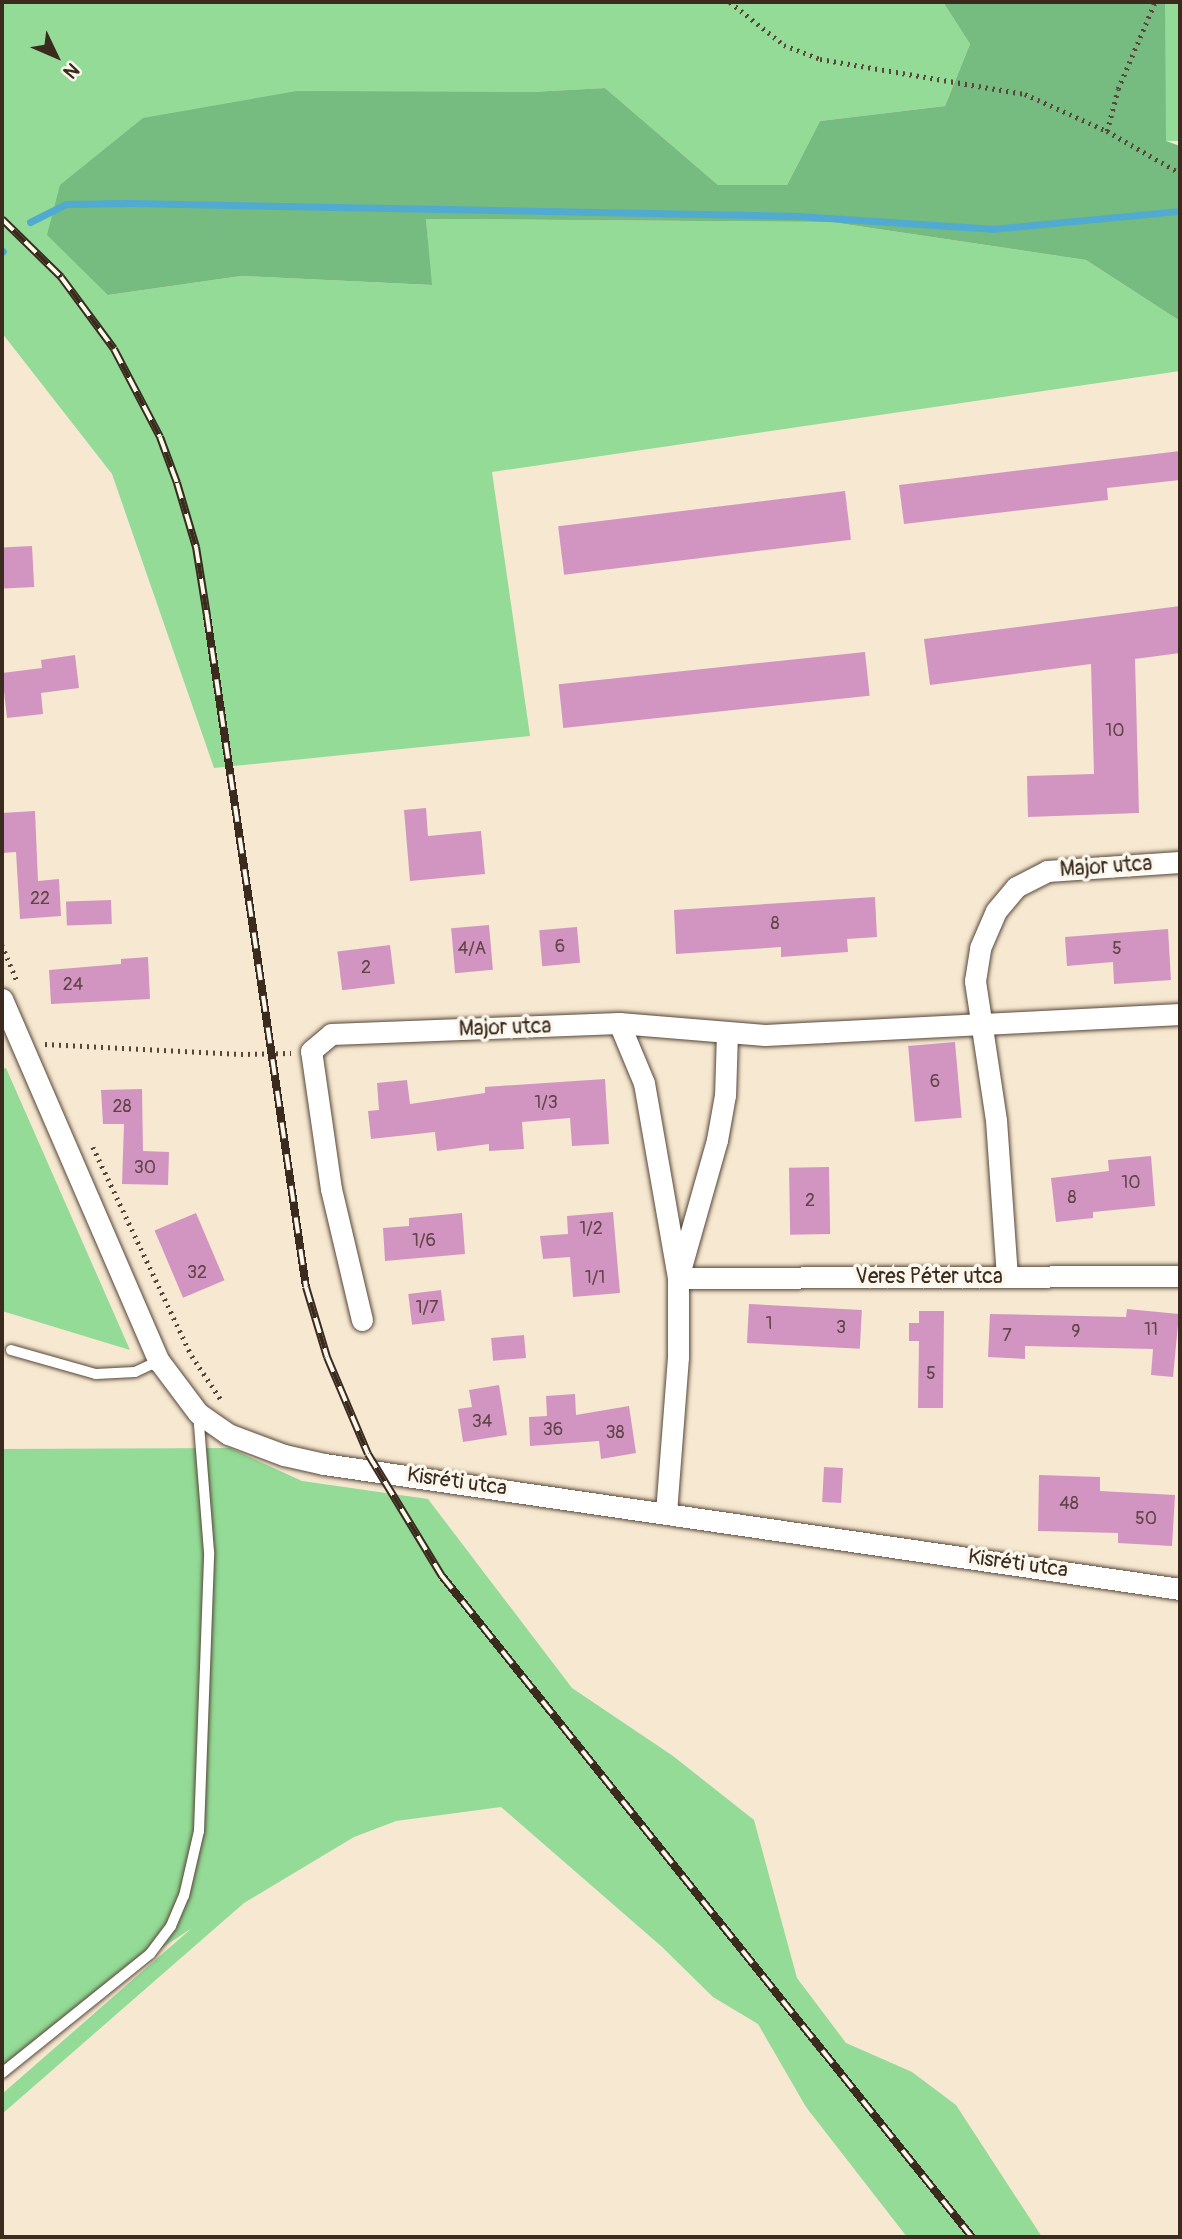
<!DOCTYPE html>
<meta charset="utf-8">
<style>
body{margin:0}
#map{position:relative;width:1182px;height:2239px;overflow:hidden;background:#f7e8d1;font-family:Pangolin,sans-serif}
div>[style]{position:absolute}
.green>*{inset:0;background:#93db96;transform-origin:0 0}
.forest>*{inset:0;background:#76bb7f}
.stream>*{height:7px;margin:-3.5px;padding:0 3.5px;transform-origin:3.5px;border-radius:3.5px;background:#51aacf}
.building>*{inset:0;background:#d295c2;transform-origin:0 0}
.path>*{height:4.5px;margin-top:-2.25px;transform-origin:0;background:repeating-linear-gradient(90deg,#574639 0 2px,transparent 0 7px)}
.roads{filter:drop-shadow(0 0 2px #574639) drop-shadow(0 0 2px #574639)}
.lane>*{height:10px;margin:-5px;padding:0 5px;transform-origin:5px;border-radius:5px;background:#fff}
.street>*{height:21px;margin:-10.5px;padding:0 10.5px;transform-origin:10.5px;border-radius:10.5px;background:#fff}
.rail>*{height:8px;margin-top:-4px;transform-origin:0;background:repeating-linear-gradient(90deg,#fbf7ec 0 16px,#3b2a1e 0 32px);box-sizing:border-box;border-block:2px solid #3b2a1e}
span{translate:-50% -50%;white-space:nowrap;text-align:center;line-height:1.15;-webkit-text-stroke:7px #fbf7ec;paint-order:stroke}
.number-label{font-size:18px;color:#614547}
.number-label span{-webkit-text-stroke-width:0}
.street-label{font-size:21px;color:#3b2a1e}
.frame{position:absolute;inset:0;border:4px solid #3b2a1e;pointer-events:none}
.north{position:absolute;left:21px;top:21px;width:70px;height:70px;-webkit-text-stroke:5px #fbf7ec;paint-order:stroke;rotate:134deg;font-size:19px;font-weight:700;line-height:28px;text-align:center;color:#3b2a1e}
.north::after{content:'';display:block;margin:auto;width:24px;height:32px;background:#3b2a1e;clip-path:polygon(50% 0,100% 100%,50% 72%,0 100%)}
</style>
<div id="map">
<div class="green">
<div style="clip-path:polygon(2px 2px,943px 2px,970px 44px,945px 106px,820px 121px,787px 185px,718px 185px,605px 88px,531px 92px,108px 295px,241px 276px,431px 285px,426px 219px,831px 222px,1086px 260px,1180px 321px,1180px 371px,492px 472px,530px 736px,214px 768px,112px 474px,2px 333px)"></div>
<div style="left:1165px;top:2px;width:15px;height:139px"></div>
<div style="clip-path:polygon(6px 1068px,130px 1350px,2px 1311px,2px 1069px)"></div>
<div style="clip-path:polygon(230px 1448px,302px 1481px,428px 1499px,572px 1688px,673px 1756px,754px 1820px,797px 1978px,846px 2043px,912px 2072px,956px 2105px,1042px 2237px,907px 2237px,806px 2107px,758px 2024px,713px 1997px,661px 1946px,501px 1807px,396px 1821px,354px 1837px,244px 1903px,2px 2114px,2px 2094px,192px 1928px,141px 1962px,2px 2074px,2px 1449px)"></div>
</div>
<div class="forest">
<div style="clip-path:polygon(943px 2px,1165px 2px,1166px 141px,1180px 146px,1180px 321px,1086px 260px,831px 222px,426px 219px,432px 285px,241px 276px,108px 295px,47px 235px,60px 185px,143px 118px,297px 91px,531px 92px,605px 88px,718px 185px,787px 185px,820px 121px,945px 106px,970px 44px)"></div>
</div>
<div class="stream">
<div style="left:30px;top:222px;width:40px;rotate:-26.6deg"></div>
<div style="left:66px;top:204px;width:64px;rotate:-0.9deg"></div>
<div style="left:130px;top:203px;width:668px;rotate:1.11deg"></div>
<div style="left:798px;top:216px;width:194px;rotate:3.8deg"></div>
<div style="left:992px;top:229px;width:189px;rotate:-5.5deg"></div>
<div style="left:2px;top:252px;width:1px;rotate:-45deg"></div>
</div>
<div class="building">
<div style="clip-path:polygon(1180px 451px,1180px 480px,1107px 488px,1108px 500px,904px 524px,899px 485px)"></div>
<div style="left:845px;top:491px;width:49px;height:289px;rotate:83deg"></div>
<div style="left:32px;top:546px;width:41px;height:30px;rotate:87deg"></div>
<div style="clip-path:polygon(1180px 606px,1180px 653px,1135px 659px,1139px 813px,1028px 817px,1027px 776px,1094px 774px,1091px 664px,930px 685px,924px 639px)"></div>
<div style="left:865px;top:652px;width:44px;height:308px;rotate:84deg"></div>
<div style="clip-path:polygon(75px 655px,79px 688px,41px 693px,43px 714px,7px 718px,2px 673px,42px 668px,41px 660px)"></div>
<div style="clip-path:polygon(426px 808px,428px 836px,481px 831px,485px 874px,410px 881px,404px 810px)"></div>
<div style="clip-path:polygon(35px 811px,38px 881px,59px 879px,61px 916px,20px 919px,16px 852px,2px 853px,2px 813px)"></div>
<div style="clip-path:polygon(875px 897px,877px 937px,847px 939px,848px 952px,781px 957px,781px 947px,676px 954px,674px 910px)"></div>
<div style="left:111px;top:900px;width:24px;height:45px;rotate:88deg"></div>
<div style="left:489px;top:925px;width:45px;height:38px;rotate:85deg"></div>
<div style="left:577px;top:927px;width:36px;height:38px;rotate:85deg"></div>
<div style="clip-path:polygon(1168px 929px,1171px 980px,1114px 984px,1113px 962px,1067px 966px,1065px 937px)"></div>
<div style="left:390px;top:945px;width:39px;height:53px;rotate:83deg"></div>
<div style="clip-path:polygon(148px 957px,150px 999px,51px 1004px,49px 970px,121px 964px,121px 959px)"></div>
<div style="left:955px;top:1042px;width:76px;height:47px;rotate:85deg"></div>
<div style="clip-path:polygon(605px 1079px,609px 1144px,572px 1146px,570px 1118px,522px 1122px,524px 1149px,489px 1151px,489px 1144px,437px 1151px,435px 1132px,371px 1139px,368px 1111px,379px 1110px,377px 1083px,407px 1080px,410px 1104px,485px 1093px,485px 1087px)"></div>
<div style="clip-path:polygon(142px 1089px,143px 1151px,169px 1152px,168px 1185px,122px 1184px,124px 1124px,103px 1124px,101px 1090px)"></div>
<div style="clip-path:polygon(1151px 1156px,1155px 1206px,1093px 1212px,1093px 1218px,1056px 1222px,1051px 1178px,1109px 1171px,1108px 1160px)"></div>
<div style="left:829px;top:1167px;width:67px;height:40px;rotate:89deg"></div>
<div style="clip-path:polygon(613px 1212px,620px 1293px,573px 1297px,570px 1257px,543px 1259px,540px 1236px,568px 1234px,567px 1216px)"></div>
<div style="left:196px;top:1213px;width:73px;height:45px;rotate:67deg"></div>
<div style="clip-path:polygon(462px 1213px,465px 1254px,385px 1261px,383px 1228px,409px 1226px,409px 1218px)"></div>
<div style="left:441px;top:1290px;width:31px;height:33px;rotate:83deg"></div>
<div style="left:749px;top:1304px;width:113px;height:39px;rotate:3deg"></div>
<div style="clip-path:polygon(1127px 1309px,1179px 1314px,1173px 1377px,1151px 1375px,1153px 1349px,1025px 1346px,1025px 1359px,988px 1357px,990px 1314px,1126px 1317px)"></div>
<div style="clip-path:polygon(919px 1311px,944px 1311px,943px 1408px,918px 1408px,919px 1341px,909px 1341px,909px 1323px,919px 1323px)"></div>
<div style="left:524px;top:1335px;width:23px;height:33px;rotate:85deg"></div>
<div style="clip-path:polygon(499px 1385px,507px 1435px,463px 1442px,458px 1409px,472px 1407px,469px 1390px)"></div>
<div style="clip-path:polygon(575px 1394px,576px 1415px,629px 1406px,636px 1453px,601px 1459px,599px 1441px,530px 1446px,529px 1417px,547px 1416px,546px 1396px)"></div>
<div style="left:824px;top:1467px;width:19px;height:35px;rotate:3deg"></div>
<div style="clip-path:polygon(1039px 1475px,1100px 1477px,1100px 1491px,1175px 1495px,1172px 1546px,1118px 1543px,1118px 1533px,1038px 1531px)"></div>
</div>
<div class="path">
<div style="left:730px;top:2px;width:69px;rotate:38.5deg"></div>
<div style="left:784px;top:45px;width:39px;rotate:21deg"></div>
<div style="left:820px;top:59px;width:208px;rotate:9.7deg"></div>
<div style="left:1025px;top:94px;width:90px;rotate:24.3deg"></div>
<div style="left:1107px;top:131px;width:84px;rotate:29.9deg"></div>
<div style="left:1107px;top:131px;width:43px;rotate:-75.3deg"></div>
<div style="left:1118px;top:89px;width:95px;rotate:-67deg"></div>
<div style="left:2px;top:945px;width:41px;rotate:67.2deg"></div>
<div style="left:45px;top:1044px;width:196px;rotate:2.9deg"></div>
<div style="left:241px;top:1054px;width:50px;rotate:-1.1deg"></div>
<div style="left:93px;top:1147px;width:231px;rotate:64.7deg"></div>
<div style="left:192px;top:1356px;width:54px;rotate:56.3deg"></div>
</div>
<div class="roads">
<div class="lane">
<div style="left:11px;top:1350px;width:88px;rotate:15.8deg"></div>
<div style="left:96px;top:1374px;width:39px;rotate:-3deg"></div>
<div style="left:135px;top:1372px;width:26px;rotate:-25deg"></div>
<div style="left:2px;top:2073px;width:190px;rotate:-38.8deg"></div>
<div style="left:150px;top:1954px;width:35px;rotate:-53deg"></div>
<div style="left:171px;top:1926px;width:33px;rotate:-67deg"></div>
<div style="left:184px;top:1896px;width:67px;rotate:-77deg"></div>
<div style="left:199px;top:1831px;width:279px;rotate:-87.9deg"></div>
<div style="left:209px;top:1552px;width:139px;rotate:-94.5deg"></div>
</div>
<div class="street">
<div style="left:2px;top:999px;width:395px;rotate:66.6deg"></div>
<div style="left:159px;top:1361px;width:65px;rotate:53.1deg"></div>
<div style="left:198px;top:1413px;width:37px;rotate:35deg"></div>
<div style="left:228px;top:1434px;width:60px;rotate:20.6deg"></div>
<div style="left:284px;top:1455px;width:41px;rotate:12.7deg"></div>
<div style="left:324px;top:1464px;width:865px;rotate:8.31deg"></div>
<div style="left:619px;top:1023px;width:65px;rotate:67.4deg"></div>
<div style="left:644px;top:1083px;width:198px;rotate:80.1deg"></div>
<div style="left:678px;top:1278px;width:79px;rotate:90deg"></div>
<div style="left:678px;top:1357px;width:155px;rotate:94.4deg"></div>
<div style="left:727px;top:1033px;width:62px;rotate:91.8deg"></div>
<div style="left:725px;top:1095px;width:46px;rotate:100.1deg"></div>
<div style="left:717px;top:1140px;width:143px;rotate:105.8deg"></div>
<div style="left:678px;top:1278px;width:502px;rotate:-0.23deg"></div>
<div style="left:1007px;top:1277px;width:157px;rotate:-94deg"></div>
<div style="left:996px;top:1120px;width:141px;rotate:-98.6deg"></div>
<div style="left:975px;top:981px;width:33px;rotate:-81deg"></div>
<div style="left:980px;top:948px;width:40px;rotate:-66.6deg"></div>
<div style="left:996px;top:911px;width:31px;rotate:-50deg"></div>
<div style="left:1016px;top:887px;width:35px;rotate:-27deg"></div>
<div style="left:1047px;top:871px;width:133px;rotate:-3.9deg"></div>
<div style="left:362px;top:1320px;width:135px;rotate:-103.3deg"></div>
<div style="left:331px;top:1189px;width:139px;rotate:-98.2deg"></div>
<div style="left:311px;top:1051px;width:26px;rotate:-40deg"></div>
<div style="left:331px;top:1034px;width:288px;rotate:-2.2deg"></div>
<div style="left:619px;top:1023px;width:146px;rotate:4.7deg"></div>
<div style="left:765px;top:1035px;width:416px;rotate:-2.9deg"></div>
</div>
</div>
<div class="rail">
<div style="left:2px;top:219px;width:83px;rotate:44.5deg"></div>
<div style="left:61px;top:277px;width:89px;rotate:53.6deg"></div>
<div style="left:114px;top:349px;width:99px;rotate:62.4deg"></div>
<div style="left:160px;top:437px;width:49px;rotate:69.7deg"></div>
<div style="left:177px;top:483px;width:67px;rotate:73.5deg"></div>
<div style="left:196px;top:547px;width:70px;rotate:80.9deg"></div>
<div style="left:207px;top:616px;width:678px;rotate:81.61deg"></div>
<div style="left:306px;top:1287px;width:73px;rotate:73.3deg"></div>
<div style="left:327px;top:1357px;width:105px;rotate:67.1deg"></div>
<div style="left:368px;top:1454px;width:143px;rotate:58.8deg"></div>
<div style="left:442px;top:1576px;width:847px;rotate:51.28deg"></div>
</div>
<div class="number-label">
<span style="left:1115px;top:731px">10</span>
<span style="left:40px;top:899px">22</span>
<span style="left:775px;top:924px">8</span>
<span style="left:560px;top:947px">6</span>
<span style="left:472px;top:949px">4/A</span>
<span style="left:1117px;top:949px">5</span>
<span style="left:366px;top:968px">2</span>
<span style="left:73px;top:985px">24</span>
<span style="left:935px;top:1082px">6</span>
<span style="left:546px;top:1103px">1/3</span>
<span style="left:122px;top:1107px">28</span>
<span style="left:145px;top:1168px">30</span>
<span style="left:1131px;top:1183px">10</span>
<span style="left:1072px;top:1198px">8</span>
<span style="left:810px;top:1201px">2</span>
<span style="left:591px;top:1229px">1/2</span>
<span style="left:424px;top:1241px">1/6</span>
<span style="left:197px;top:1273px">32</span>
<span style="left:595px;top:1278px">1/1</span>
<span style="left:427px;top:1308px">1/7</span>
<span style="left:769px;top:1324px">1</span>
<span style="left:841px;top:1328px">3</span>
<span style="left:1151px;top:1330px">11</span>
<span style="left:1076px;top:1332px">9</span>
<span style="left:1007px;top:1336px">7</span>
<span style="left:931px;top:1374px">5</span>
<span style="left:482px;top:1422px">34</span>
<span style="left:553px;top:1430px">36</span>
<span style="left:615px;top:1433px">38</span>
<span style="left:1069px;top:1504px">48</span>
<span style="left:1146px;top:1519px">50</span>
</div>
<div class="street-label">
<span style="left:1106px;top:867px;rotate:-4deg">Major utca</span>
<span style="left:505px;top:1028px;rotate:-2deg">Major utca</span>
<span style="left:929px;top:1277px">Veres Péter utca</span>
<span style="left:457px;top:1482px;rotate:8deg">Kisréti utca</span>
<span style="left:1018px;top:1564px;rotate:8deg">Kisréti utca</span>
</div>
<div class="frame"></div>
<div class="north">N</div>
</div>
